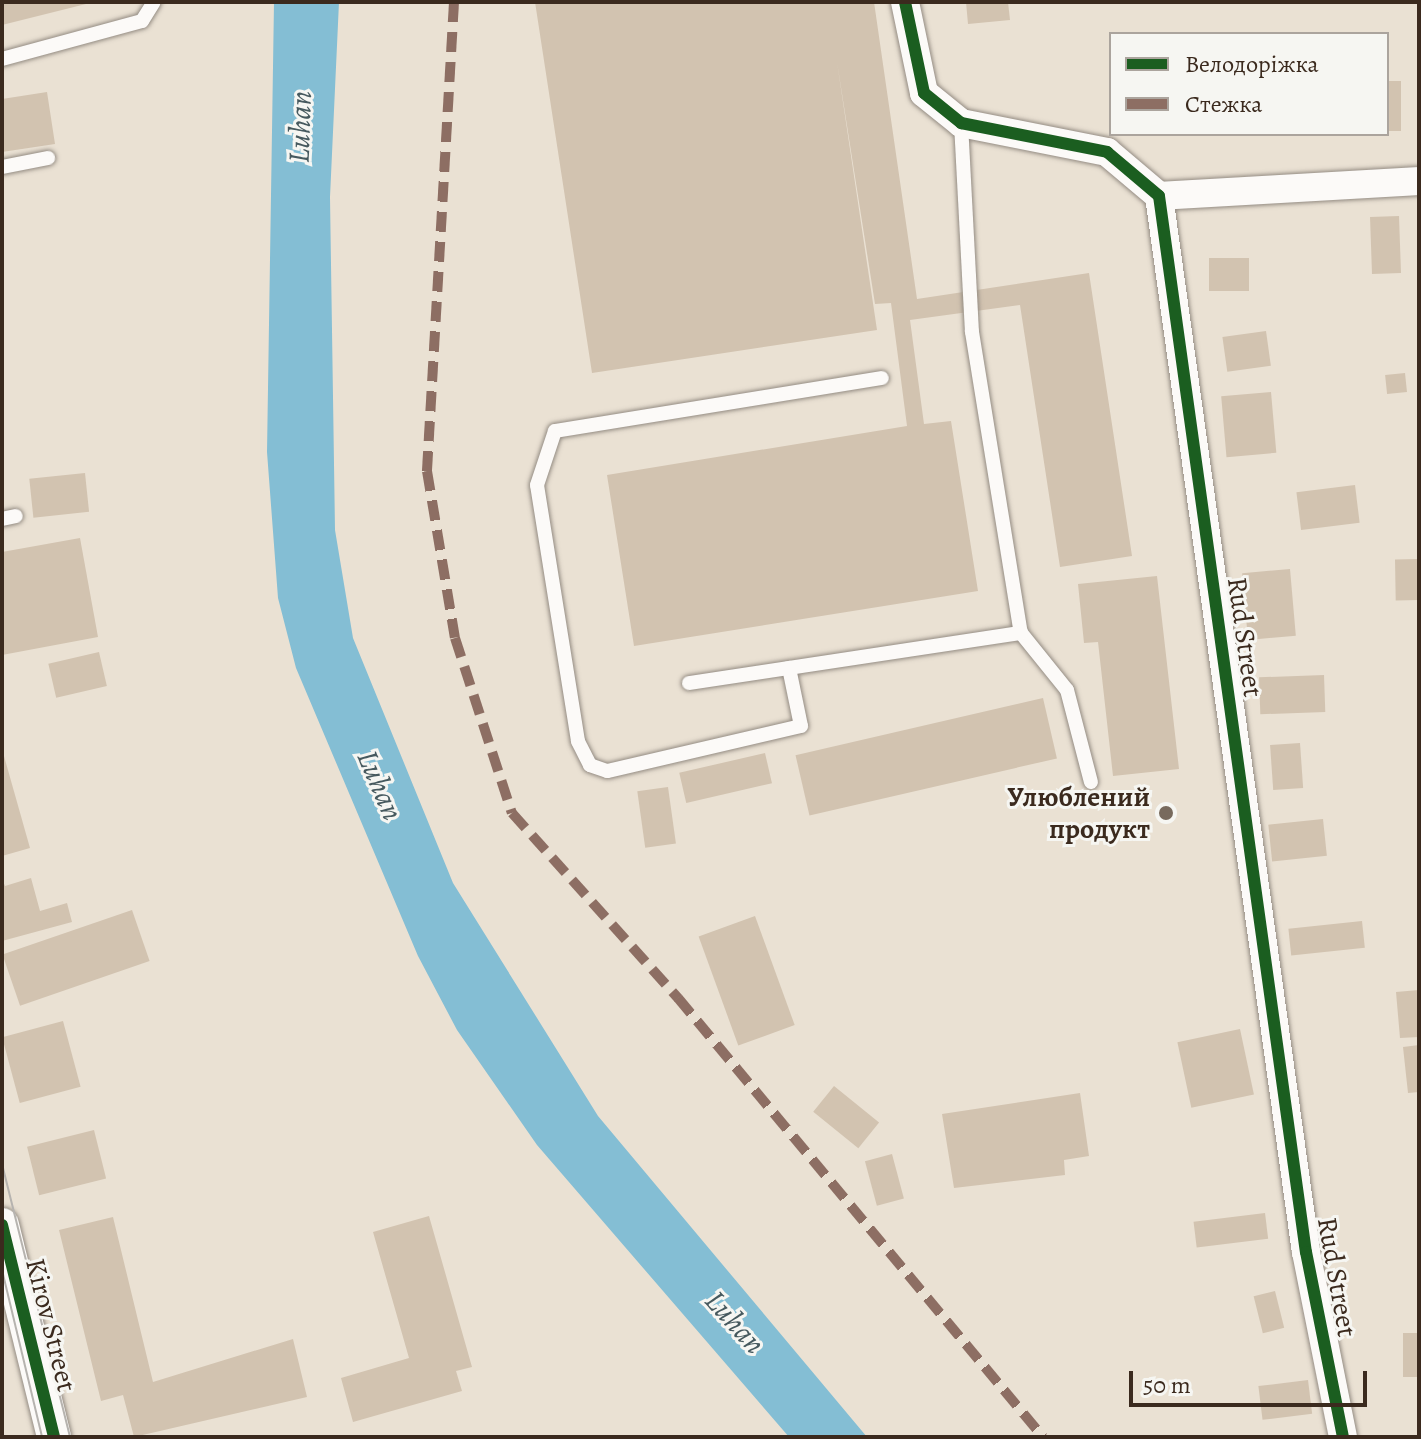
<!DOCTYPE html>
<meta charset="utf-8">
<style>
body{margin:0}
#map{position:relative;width:1421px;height:1439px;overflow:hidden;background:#eae1d3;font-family:Alegreya,serif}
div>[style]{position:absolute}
.water>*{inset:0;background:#84bed4}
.building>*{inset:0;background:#d2c3b0;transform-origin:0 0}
.roads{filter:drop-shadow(0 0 2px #948c83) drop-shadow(0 0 2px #948c83)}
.service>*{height:14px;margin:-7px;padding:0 7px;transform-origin:7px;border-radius:7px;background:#fcfaf8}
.minor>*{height:28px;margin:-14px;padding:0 14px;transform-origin:14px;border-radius:14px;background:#fcfaf8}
.tertiary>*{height:34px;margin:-17px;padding:0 17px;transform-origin:17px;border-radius:17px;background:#fcfaf8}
.tram>*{height:2px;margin:-1px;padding:0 1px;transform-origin:1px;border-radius:1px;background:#b6b3af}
.quiet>*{height:10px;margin-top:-5px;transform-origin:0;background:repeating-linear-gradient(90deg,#8d6e63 0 20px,transparent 0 30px)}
.cycleway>*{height:12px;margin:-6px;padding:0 6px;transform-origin:6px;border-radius:6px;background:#1b5e20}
.dots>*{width:22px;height:22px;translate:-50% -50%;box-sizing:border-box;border:4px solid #f6f6f2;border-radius:50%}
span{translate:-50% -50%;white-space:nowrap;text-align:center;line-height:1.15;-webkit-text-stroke:6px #f6f6f2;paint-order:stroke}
.street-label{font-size:28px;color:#3b2a1e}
.poi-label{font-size:28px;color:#3b2a1e;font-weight:700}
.right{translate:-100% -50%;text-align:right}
.water-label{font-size:30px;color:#46595e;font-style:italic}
.frame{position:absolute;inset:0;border:4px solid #3b2a1e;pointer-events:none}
.legend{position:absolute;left:1109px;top:32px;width:280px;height:104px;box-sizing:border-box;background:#f6f6f2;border:2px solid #aba49d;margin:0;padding:10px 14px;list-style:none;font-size:24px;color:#3b2a1e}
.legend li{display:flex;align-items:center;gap:16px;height:40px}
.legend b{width:40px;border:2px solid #aba49d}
.scale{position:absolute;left:1129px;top:1371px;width:238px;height:36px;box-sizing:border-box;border:4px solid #3b2a1e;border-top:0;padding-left:10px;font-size:24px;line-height:28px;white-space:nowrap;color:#3b2a1e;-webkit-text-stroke:6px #f6f6f2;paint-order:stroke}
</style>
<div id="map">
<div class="water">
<div style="clip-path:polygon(274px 2px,339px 2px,330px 197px,335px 530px,353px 638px,453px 883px,598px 1116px,867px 1437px,789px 1437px,537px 1145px,457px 1030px,418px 956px,296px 668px,278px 598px,267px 452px)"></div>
</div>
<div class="building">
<div style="clip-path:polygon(2px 2px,90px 2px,90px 3px,2px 25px)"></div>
<div style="clip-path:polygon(535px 2px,874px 2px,917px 299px,1089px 273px,1132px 556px,1060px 567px,1020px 305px,910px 320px,924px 424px,951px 421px,978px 591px,634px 646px,607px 475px,907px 426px,891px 303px,875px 304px,837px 62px,877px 330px,592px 373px)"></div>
<div style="clip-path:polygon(966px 2px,1008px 2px,1010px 20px,968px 24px)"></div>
<div style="left:1387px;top:81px;width:14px;height:50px"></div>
<div style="clip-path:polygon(47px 92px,55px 144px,2px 152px,2px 99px)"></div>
<div style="left:1399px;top:216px;width:57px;height:29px;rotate:88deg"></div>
<div style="left:1209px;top:258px;width:40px;height:33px"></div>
<div style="left:1266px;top:331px;width:35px;height:44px;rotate:82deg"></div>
<div style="left:1405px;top:373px;width:19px;height:20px;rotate:84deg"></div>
<div style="left:1271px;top:392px;width:61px;height:50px;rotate:85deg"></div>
<div style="left:85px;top:473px;width:39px;height:56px;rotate:84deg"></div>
<div style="left:1355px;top:485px;width:38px;height:59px;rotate:83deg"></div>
<div style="clip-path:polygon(80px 538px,98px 637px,2px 655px,2px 552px)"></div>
<div style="left:1418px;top:559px;width:41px;height:23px;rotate:89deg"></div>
<div style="left:1290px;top:569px;width:67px;height:48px;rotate:85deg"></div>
<div style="clip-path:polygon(1157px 576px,1179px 769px,1113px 776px,1098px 642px,1084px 643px,1078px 584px)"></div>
<div style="left:99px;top:652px;width:35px;height:52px;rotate:77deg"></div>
<div style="left:1324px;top:675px;width:37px;height:65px;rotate:88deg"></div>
<div style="left:1043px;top:698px;width:62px;height:254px;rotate:77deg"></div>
<div style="left:1300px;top:743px;width:45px;height:30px;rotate:86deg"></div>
<div style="clip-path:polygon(2px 749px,30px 848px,2px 856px)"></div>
<div style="left:765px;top:753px;width:31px;height:88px;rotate:77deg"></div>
<div style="left:668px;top:787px;width:57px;height:31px;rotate:82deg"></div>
<div style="left:1323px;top:819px;width:37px;height:55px;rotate:84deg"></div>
<div style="clip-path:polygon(31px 878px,40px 911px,67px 903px,72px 922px,2px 941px,2px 879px,5px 886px)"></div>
<div style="left:132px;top:910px;width:54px;height:137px;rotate:71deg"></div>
<div style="left:755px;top:916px;width:116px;height:60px;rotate:70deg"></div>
<div style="left:1362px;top:921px;width:27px;height:74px;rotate:84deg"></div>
<div style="clip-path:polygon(1419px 990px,1419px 1037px,1400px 1038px,1396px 992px)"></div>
<div style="left:63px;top:1021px;width:68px;height:63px;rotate:75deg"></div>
<div style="left:1240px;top:1029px;width:67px;height:64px;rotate:78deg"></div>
<div style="clip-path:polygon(1419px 1045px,1419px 1092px,1408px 1093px,1403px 1047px)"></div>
<div style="left:834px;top:1086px;width:58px;height:33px;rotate:39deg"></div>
<div style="clip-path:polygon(1080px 1093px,1089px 1156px,1064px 1160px,1065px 1175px,954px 1188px,942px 1114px)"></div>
<div style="left:94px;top:1130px;width:50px;height:69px;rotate:76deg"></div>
<div style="left:892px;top:1154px;width:46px;height:28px;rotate:75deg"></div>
<div style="left:1265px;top:1213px;width:26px;height:72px;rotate:83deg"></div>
<div style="clip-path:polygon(429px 1216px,472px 1367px,456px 1371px,462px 1391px,353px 1422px,341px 1378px,409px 1358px,373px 1232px)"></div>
<div style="clip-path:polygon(113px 1217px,153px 1382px,293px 1339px,307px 1397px,134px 1437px,123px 1395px,101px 1401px,59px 1230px)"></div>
<div style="left:1275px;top:1291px;width:38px;height:22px;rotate:76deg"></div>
<div style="left:1403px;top:1333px;width:16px;height:44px"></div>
<div style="left:1308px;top:1380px;width:34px;height:50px;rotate:83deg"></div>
</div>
<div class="roads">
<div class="service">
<div style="left:2px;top:59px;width:145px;rotate:-15.2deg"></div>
<div style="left:142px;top:21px;width:22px;rotate:-58deg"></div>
<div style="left:961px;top:123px;width:209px;rotate:87deg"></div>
<div style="left:972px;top:332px;width:305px;rotate:80.8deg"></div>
<div style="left:1021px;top:633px;width:73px;rotate:51.1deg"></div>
<div style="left:1067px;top:690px;width:95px;rotate:75.4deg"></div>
<div style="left:2px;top:167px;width:47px;rotate:-11.1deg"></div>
<div style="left:2px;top:519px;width:14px;rotate:-12deg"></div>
<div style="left:789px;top:668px;width:59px;rotate:78.3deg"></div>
<div style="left:801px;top:726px;width:199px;rotate:166.9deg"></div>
<div style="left:607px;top:771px;width:18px;rotate:-161deg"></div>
<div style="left:590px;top:765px;width:27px;rotate:-117deg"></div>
<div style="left:578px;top:741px;width:259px;rotate:-99.1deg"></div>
<div style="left:537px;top:485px;width:57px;rotate:-71.6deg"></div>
<div style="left:555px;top:431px;width:331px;rotate:-9.2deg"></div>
<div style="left:689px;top:683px;width:336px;rotate:-8.6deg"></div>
</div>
<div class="minor">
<div style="left:905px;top:2px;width:93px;rotate:78.2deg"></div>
<div style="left:924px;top:93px;width:48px;rotate:39deg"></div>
<div style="left:961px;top:123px;width:149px;rotate:11.2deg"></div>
<div style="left:1107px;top:152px;width:68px;rotate:40.2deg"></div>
<div style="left:1159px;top:196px;width:1066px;rotate:82.08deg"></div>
<div style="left:1306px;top:1252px;width:189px;rotate:78.7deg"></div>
<div style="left:1159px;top:196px;width:260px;rotate:-3.3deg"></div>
</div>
<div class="tertiary">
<div style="left:2px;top:1225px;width:218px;rotate:76.2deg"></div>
</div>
</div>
<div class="tram">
<div style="left:2px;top:1164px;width:281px;rotate:76deg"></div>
<div style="left:2px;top:1270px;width:172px;rotate:76.5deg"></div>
</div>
<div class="quiet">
<div style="left:454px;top:2px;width:470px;rotate:93.3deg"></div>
<div style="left:427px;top:471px;width:169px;rotate:80.5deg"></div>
<div style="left:455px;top:638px;width:184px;rotate:72deg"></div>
<div style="left:512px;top:813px;width:249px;rotate:48.1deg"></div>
<div style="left:678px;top:998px;width:571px;rotate:50.26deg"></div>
</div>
<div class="cycleway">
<div style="left:905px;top:2px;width:93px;rotate:78.2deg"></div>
<div style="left:924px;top:93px;width:48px;rotate:39deg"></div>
<div style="left:961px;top:123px;width:149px;rotate:11.2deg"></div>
<div style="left:1107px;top:152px;width:68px;rotate:40.2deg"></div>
<div style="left:1159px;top:196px;width:1066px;rotate:82.08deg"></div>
<div style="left:1306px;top:1252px;width:189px;rotate:78.7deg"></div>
<div style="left:2px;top:1225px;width:218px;rotate:76.2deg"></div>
</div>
<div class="dots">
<div style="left:1166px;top:813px;background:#786a5d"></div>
</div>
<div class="street-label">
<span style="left:1245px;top:637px;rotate:82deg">Rud Street</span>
<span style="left:1337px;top:1277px;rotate:80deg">Rud Street</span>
<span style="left:51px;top:1325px;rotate:76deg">Kirov Street</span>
</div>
<div class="poi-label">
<span class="right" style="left:1150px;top:813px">Улюблений<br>продукт</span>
</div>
<div class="water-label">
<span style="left:300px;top:127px;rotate:-88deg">Luhan</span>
<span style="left:380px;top:785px;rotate:67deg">Luhan</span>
<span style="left:735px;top:1322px;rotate:48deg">Luhan</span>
</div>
<div class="frame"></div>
<ul class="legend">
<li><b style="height:10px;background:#1b5e20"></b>Велодоріжка</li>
<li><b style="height:10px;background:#8d6e63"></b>Стежка</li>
</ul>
<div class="scale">50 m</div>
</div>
